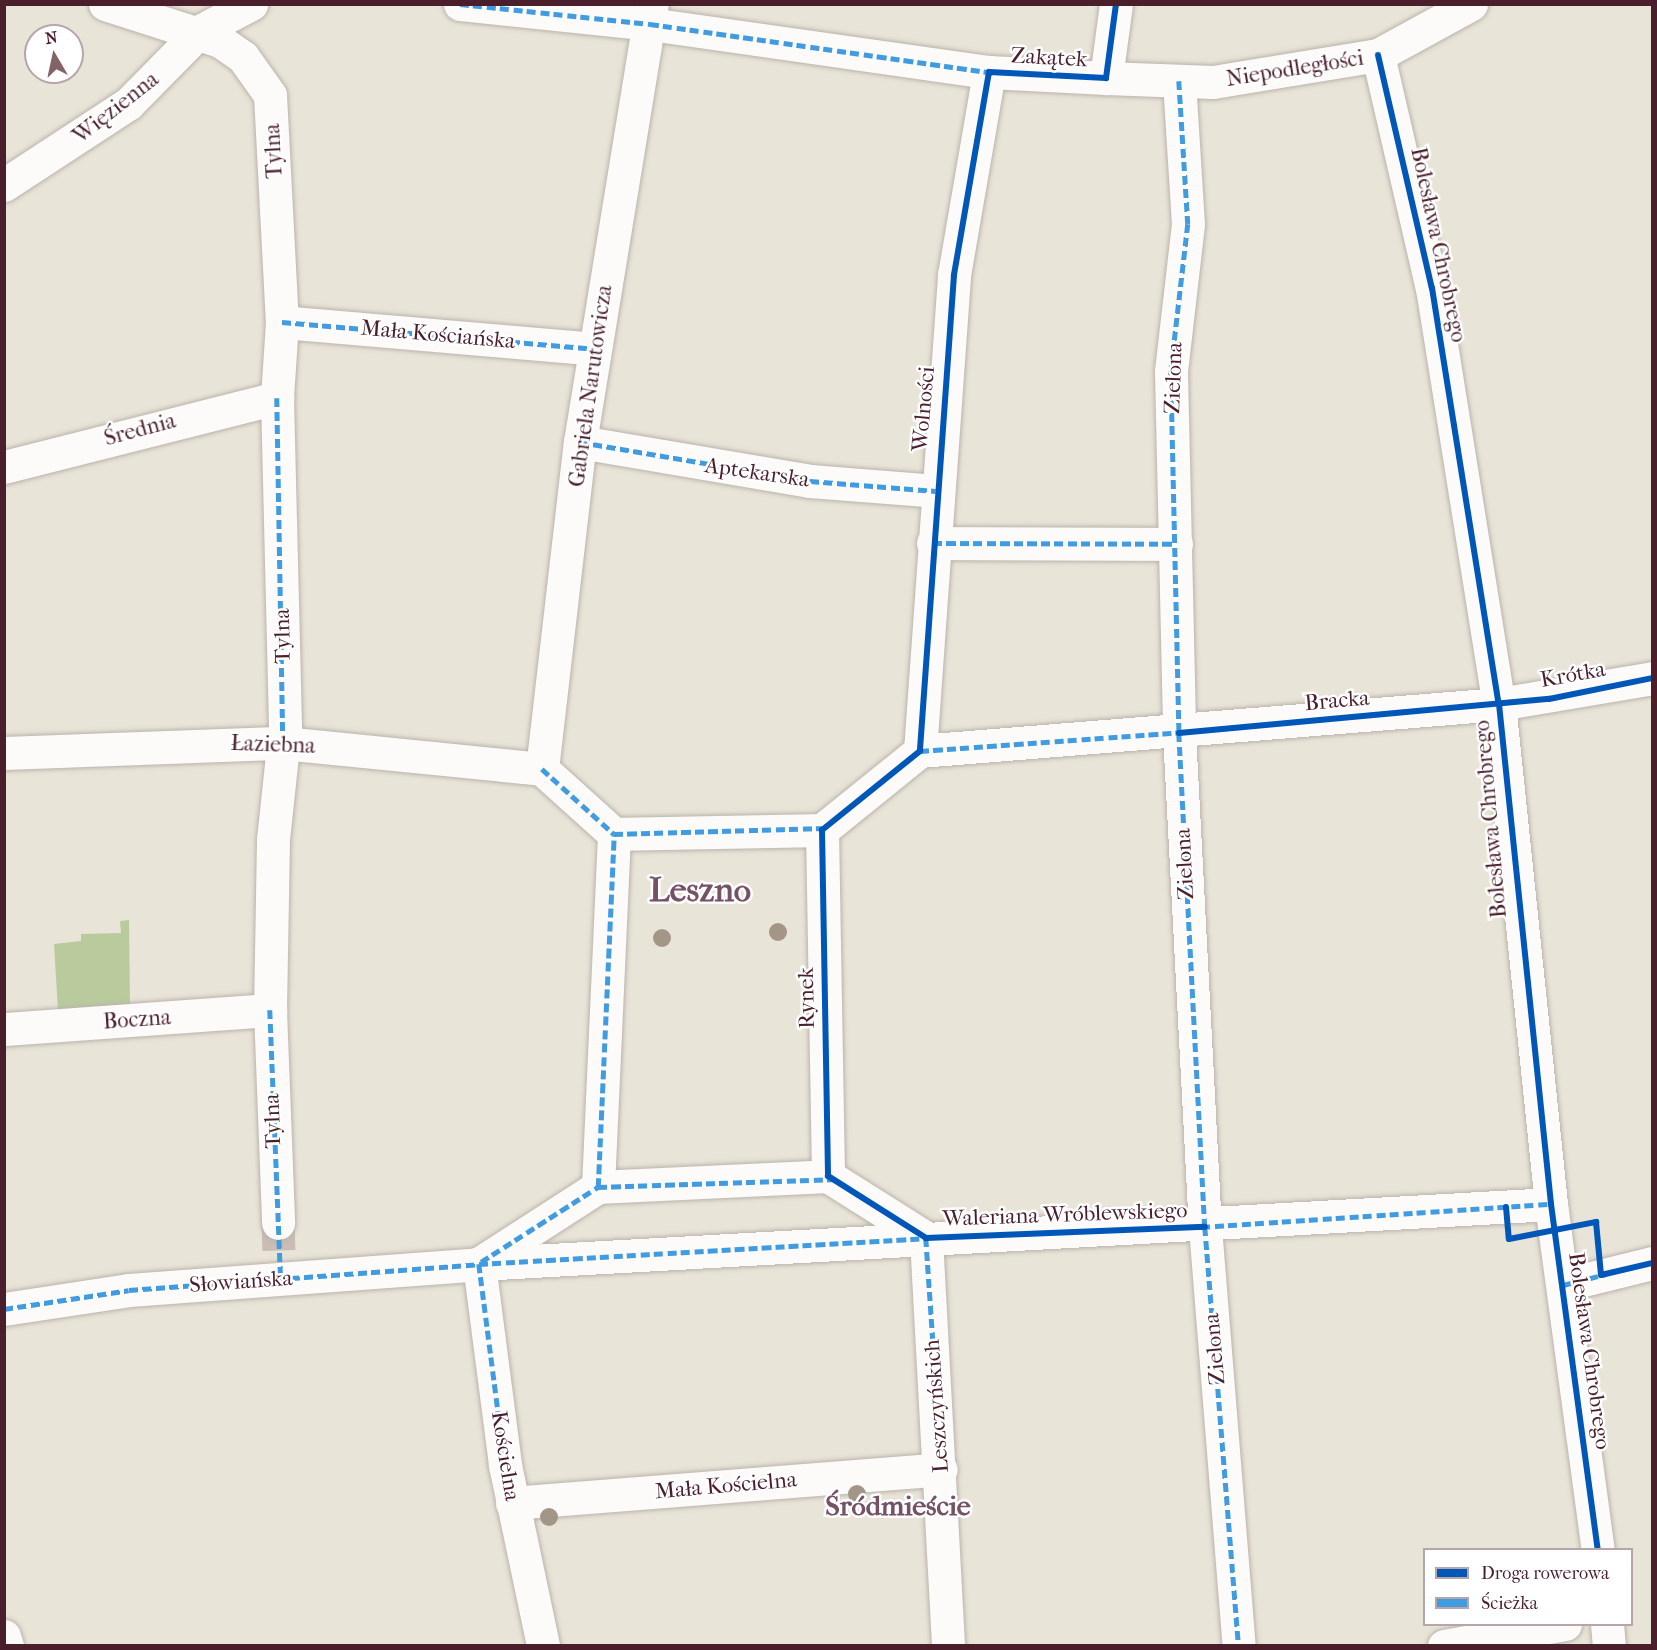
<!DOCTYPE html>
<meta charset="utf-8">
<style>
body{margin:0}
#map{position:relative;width:1657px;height:1650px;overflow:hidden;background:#e9e4d8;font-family:"IM FELL French Canon",serif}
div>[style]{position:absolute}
.forest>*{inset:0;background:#b9cb9d}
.street-tunnel>*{height:33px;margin-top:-16.5px;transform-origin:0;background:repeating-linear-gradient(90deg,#c9bdb5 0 33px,transparent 0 49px)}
.roads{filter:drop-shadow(0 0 2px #bab3ac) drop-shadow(0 0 2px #bab3ac)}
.street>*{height:33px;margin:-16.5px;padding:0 16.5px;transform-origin:16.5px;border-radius:16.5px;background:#fcfbf9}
.secondary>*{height:33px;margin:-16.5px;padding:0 16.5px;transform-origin:16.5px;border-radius:16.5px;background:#fcfbf9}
.quiet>*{height:4.5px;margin-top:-2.25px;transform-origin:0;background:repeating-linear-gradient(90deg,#409be1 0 9px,transparent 0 13.5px)}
.cycleway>*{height:6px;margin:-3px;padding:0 3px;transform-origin:3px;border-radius:3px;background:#0057b8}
.trees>*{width:18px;height:18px;margin:-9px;border-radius:50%;background:#a49687}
span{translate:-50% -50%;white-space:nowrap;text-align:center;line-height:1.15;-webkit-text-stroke:5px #fff;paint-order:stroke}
.street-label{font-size:22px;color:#4a1f2b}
.district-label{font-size:28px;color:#755166;font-weight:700}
.town-label{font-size:34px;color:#755166;font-weight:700}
.frame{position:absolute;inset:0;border:6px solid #4a1f2b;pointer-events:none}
.legend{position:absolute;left:1423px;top:1548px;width:210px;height:78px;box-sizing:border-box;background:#fff;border:2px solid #b7a5aa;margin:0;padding:8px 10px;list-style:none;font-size:18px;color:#4a1f2b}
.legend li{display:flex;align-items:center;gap:12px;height:30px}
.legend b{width:30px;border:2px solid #b7a5aa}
.north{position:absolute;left:24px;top:24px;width:60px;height:60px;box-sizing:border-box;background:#fff;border:2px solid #b7a5aa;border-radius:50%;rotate:351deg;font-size:16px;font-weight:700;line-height:24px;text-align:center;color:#4a1f2b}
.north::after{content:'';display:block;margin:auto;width:21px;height:27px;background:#826468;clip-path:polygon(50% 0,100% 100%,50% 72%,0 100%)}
</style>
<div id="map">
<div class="forest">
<div style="clip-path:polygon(129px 920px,130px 1006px,58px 1011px,54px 944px,81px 941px,81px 934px,121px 933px,120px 921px)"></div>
</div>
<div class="street-tunnel">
<div style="left:278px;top:1223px;width:27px;rotate:88deg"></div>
</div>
<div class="roads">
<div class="street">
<div style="left:105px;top:4px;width:121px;rotate:17.8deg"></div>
<div style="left:220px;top:41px;width:28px;rotate:35deg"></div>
<div style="left:243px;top:57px;width:47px;rotate:54.6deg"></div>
<div style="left:270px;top:95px;width:227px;rotate:87deg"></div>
<div style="left:282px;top:322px;width:76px;rotate:93.8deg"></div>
<div style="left:277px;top:398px;width:329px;rotate:88.6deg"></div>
<div style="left:285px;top:727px;width:113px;rotate:96.1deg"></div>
<div style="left:273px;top:839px;width:171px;rotate:91deg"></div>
<div style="left:270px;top:1010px;width:213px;rotate:87.8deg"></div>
<div style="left:460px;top:4px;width:191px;rotate:6deg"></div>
<div style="left:650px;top:24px;width:342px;rotate:8.1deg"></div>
<div style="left:989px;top:72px;width:117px;rotate:2.9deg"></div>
<div style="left:1378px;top:55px;width:239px;rotate:77deg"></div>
<div style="left:1432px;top:288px;width:421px;rotate:80.9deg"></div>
<div style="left:1499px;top:704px;width:503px;rotate:84.06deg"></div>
<div style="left:1551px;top:1204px;width:349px;rotate:82.3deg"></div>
<div style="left:1179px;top:81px;width:143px;rotate:86.4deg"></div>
<div style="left:1188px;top:224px;width:149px;rotate:96.6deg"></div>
<div style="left:1171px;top:372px;width:361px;rotate:88.7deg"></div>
<div style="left:1179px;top:733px;width:495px;rotate:87deg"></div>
<div style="left:1205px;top:1227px;width:420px;rotate:85.4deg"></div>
<div style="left:4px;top:185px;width:148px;rotate:-33.2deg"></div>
<div style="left:128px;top:104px;width:103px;rotate:-45.4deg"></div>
<div style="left:200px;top:31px;width:58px;rotate:-27.9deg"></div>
<div style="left:282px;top:322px;width:313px;rotate:4.9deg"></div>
<div style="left:580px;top:442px;width:233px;rotate:9.6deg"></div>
<div style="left:810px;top:481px;width:126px;rotate:4.5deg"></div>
<div style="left:4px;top:467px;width:282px;rotate:-14.2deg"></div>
<div style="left:933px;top:543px;width:243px;rotate:0.2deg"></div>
<div style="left:920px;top:751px;width:581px;rotate:-4.64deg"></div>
<div style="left:1499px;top:704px;width:155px;rotate:-9.6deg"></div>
<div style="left:920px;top:751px;width:477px;rotate:-85.9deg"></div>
<div style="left:954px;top:275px;width:206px;rotate:-80.2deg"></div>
<div style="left:4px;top:753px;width:279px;rotate:-2.1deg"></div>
<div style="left:283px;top:743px;width:260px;rotate:5.7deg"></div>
<div style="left:542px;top:769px;width:329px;rotate:-83.4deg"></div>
<div style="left:580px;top:442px;width:444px;rotate:-80.7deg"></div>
<div style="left:542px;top:769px;width:97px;rotate:42.1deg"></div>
<div style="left:822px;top:830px;width:346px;rotate:89deg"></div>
<div style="left:4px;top:1029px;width:267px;rotate:-4.1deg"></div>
<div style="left:598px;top:1187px;width:353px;rotate:-87.4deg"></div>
<div style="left:614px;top:834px;width:208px;rotate:-1.1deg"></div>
<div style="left:822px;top:830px;width:126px;rotate:-38.9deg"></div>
<div style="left:926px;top:1238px;width:409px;rotate:86.9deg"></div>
<div style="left:480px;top:1263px;width:140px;rotate:-32.8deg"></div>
<div style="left:598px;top:1187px;width:230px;rotate:-2.7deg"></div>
<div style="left:828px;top:1176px;width:116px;rotate:32.3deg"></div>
<div style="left:479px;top:1264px;width:203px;rotate:82.6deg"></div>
<div style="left:505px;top:1465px;width:185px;rotate:78.1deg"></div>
<div style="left:1563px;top:1285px;width:92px;rotate:-13.9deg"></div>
<div style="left:4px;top:1309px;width:126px;rotate:-8.6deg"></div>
<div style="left:129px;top:1290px;width:351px;rotate:-4.2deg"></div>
<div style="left:479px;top:1264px;width:1074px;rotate:-3.2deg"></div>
<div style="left:512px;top:1503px;width:430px;rotate:-4.5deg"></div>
<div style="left:1607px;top:1624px;width:22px;rotate:85deg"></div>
<div style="left:4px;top:1636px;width:10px;rotate:73deg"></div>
<div style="left:1444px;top:1646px;width:123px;rotate:-10.3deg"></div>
</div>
<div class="secondary">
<div style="left:1116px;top:4px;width:75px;rotate:97.7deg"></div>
<div style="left:1106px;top:78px;width:107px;rotate:2.1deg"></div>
<div style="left:1213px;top:82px;width:167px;rotate:-9.3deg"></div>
<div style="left:1378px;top:55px;width:106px;rotate:-28.7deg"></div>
</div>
</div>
<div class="quiet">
<div style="left:460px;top:4px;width:191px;rotate:6deg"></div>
<div style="left:650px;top:24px;width:346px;rotate:8.1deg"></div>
<div style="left:1179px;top:81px;width:143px;rotate:86.4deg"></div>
<div style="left:1188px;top:224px;width:149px;rotate:96.6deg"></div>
<div style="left:1171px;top:372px;width:361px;rotate:88.7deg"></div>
<div style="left:1179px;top:733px;width:495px;rotate:87deg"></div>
<div style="left:1205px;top:1227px;width:420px;rotate:85.4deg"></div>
<div style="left:282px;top:322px;width:313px;rotate:4.9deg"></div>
<div style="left:277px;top:398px;width:345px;rotate:89deg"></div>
<div style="left:580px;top:442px;width:233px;rotate:9.6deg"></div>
<div style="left:810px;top:481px;width:126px;rotate:4.5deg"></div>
<div style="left:933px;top:543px;width:243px;rotate:0.2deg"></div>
<div style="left:920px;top:751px;width:265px;rotate:-4.1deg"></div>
<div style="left:542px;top:769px;width:97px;rotate:42.1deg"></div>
<div style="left:270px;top:1010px;width:269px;rotate:87.7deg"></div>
<div style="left:598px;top:1187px;width:353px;rotate:-87.4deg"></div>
<div style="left:614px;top:834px;width:211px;rotate:-1.6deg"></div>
<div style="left:1201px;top:1227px;width:351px;rotate:-3.8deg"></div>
<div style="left:926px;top:1238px;width:103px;rotate:86.1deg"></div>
<div style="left:481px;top:1262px;width:139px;rotate:-32.7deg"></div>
<div style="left:598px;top:1187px;width:235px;rotate:-1.9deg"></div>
<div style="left:479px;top:1264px;width:203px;rotate:82.6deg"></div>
<div style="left:1563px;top:1285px;width:44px;rotate:-14.3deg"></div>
<div style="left:4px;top:1309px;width:126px;rotate:-8.6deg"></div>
<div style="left:129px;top:1290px;width:351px;rotate:-4.2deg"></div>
<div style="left:479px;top:1264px;width:447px;rotate:-3.3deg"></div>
</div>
<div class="cycleway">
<div style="left:1116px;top:4px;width:75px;rotate:97.7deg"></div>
<div style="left:1106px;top:78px;width:117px;rotate:-177.1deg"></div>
<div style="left:989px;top:72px;width:206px;rotate:99.8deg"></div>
<div style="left:954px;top:275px;width:477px;rotate:94.1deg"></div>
<div style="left:920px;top:751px;width:126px;rotate:141.1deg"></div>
<div style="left:822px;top:830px;width:346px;rotate:89deg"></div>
<div style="left:828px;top:1176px;width:116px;rotate:32.3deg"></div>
<div style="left:926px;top:1238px;width:279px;rotate:-2.3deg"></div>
<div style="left:1378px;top:55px;width:239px;rotate:77deg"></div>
<div style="left:1432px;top:288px;width:421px;rotate:80.9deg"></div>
<div style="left:1499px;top:704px;width:503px;rotate:84.06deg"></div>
<div style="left:1551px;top:1204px;width:349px;rotate:82.3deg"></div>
<div style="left:1179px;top:733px;width:372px;rotate:-5.3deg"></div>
<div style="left:1549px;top:699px;width:105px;rotate:-11.5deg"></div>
<div style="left:1506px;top:1207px;width:32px;rotate:85deg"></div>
<div style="left:1509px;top:1239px;width:89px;rotate:-11.1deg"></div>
<div style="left:1596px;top:1222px;width:53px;rotate:84.6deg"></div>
<div style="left:1601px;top:1275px;width:52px;rotate:-13.2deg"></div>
</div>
<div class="trees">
<div style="left:778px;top:932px"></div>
<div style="left:662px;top:938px"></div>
<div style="left:857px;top:1494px"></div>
<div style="left:549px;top:1517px"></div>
</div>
<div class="street-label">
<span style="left:1049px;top:58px;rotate:3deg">Zakątek</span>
<span style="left:1295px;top:69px;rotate:-9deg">Niepodległości</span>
<span style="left:116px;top:108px;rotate:-38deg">Więzienna</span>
<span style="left:274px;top:151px;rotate:-93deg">Tylna</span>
<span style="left:1438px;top:245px;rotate:78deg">Bolesława Chrobrego</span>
<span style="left:438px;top:335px;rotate:5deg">Mała Kościańska</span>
<span style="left:1174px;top:378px;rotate:-88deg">Zielona</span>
<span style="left:591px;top:386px;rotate:-82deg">Gabriela Narutowicza</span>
<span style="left:924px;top:409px;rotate:-85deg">Wolności</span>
<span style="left:140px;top:430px;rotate:-15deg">Średnia</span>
<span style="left:757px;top:473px;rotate:8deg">Aptekarska</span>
<span style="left:283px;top:636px;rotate:-91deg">Tylna</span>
<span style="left:1573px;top:675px;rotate:-10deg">Krótka</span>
<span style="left:1337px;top:701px;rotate:-5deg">Bracka</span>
<span style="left:273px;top:745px;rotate:2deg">Łaziebna</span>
<span style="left:1491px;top:819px;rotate:-95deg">Bolesława Chrobrego</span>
<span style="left:1185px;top:864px;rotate:-93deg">Zielona</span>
<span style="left:807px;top:998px;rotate:-91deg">Rynek</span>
<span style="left:137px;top:1020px;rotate:-4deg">Boczna</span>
<span style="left:273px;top:1121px;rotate:-92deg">Tylna</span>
<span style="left:1065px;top:1215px;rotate:-2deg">Waleriana Wróblewskiego</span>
<span style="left:241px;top:1282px;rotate:-4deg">Słowiańska</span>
<span style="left:1215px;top:1349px;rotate:-95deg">Zielona</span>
<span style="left:1589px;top:1351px;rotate:82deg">Bolesława Chrobrego</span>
<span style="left:937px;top:1406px;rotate:-94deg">Leszczyńskich</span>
<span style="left:505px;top:1456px;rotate:81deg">Kościelna</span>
<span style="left:726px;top:1486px;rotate:-5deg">Mała Kościelna</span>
</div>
<div class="district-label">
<span style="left:898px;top:1506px">Śródmieście</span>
</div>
<div class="town-label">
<span style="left:700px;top:891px">Leszno</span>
</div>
<div class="frame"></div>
<ul class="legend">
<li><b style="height:8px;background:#0057b8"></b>Droga rowerowa</li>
<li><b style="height:8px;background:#409be1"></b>Ścieżka</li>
</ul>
<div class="north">N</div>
</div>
